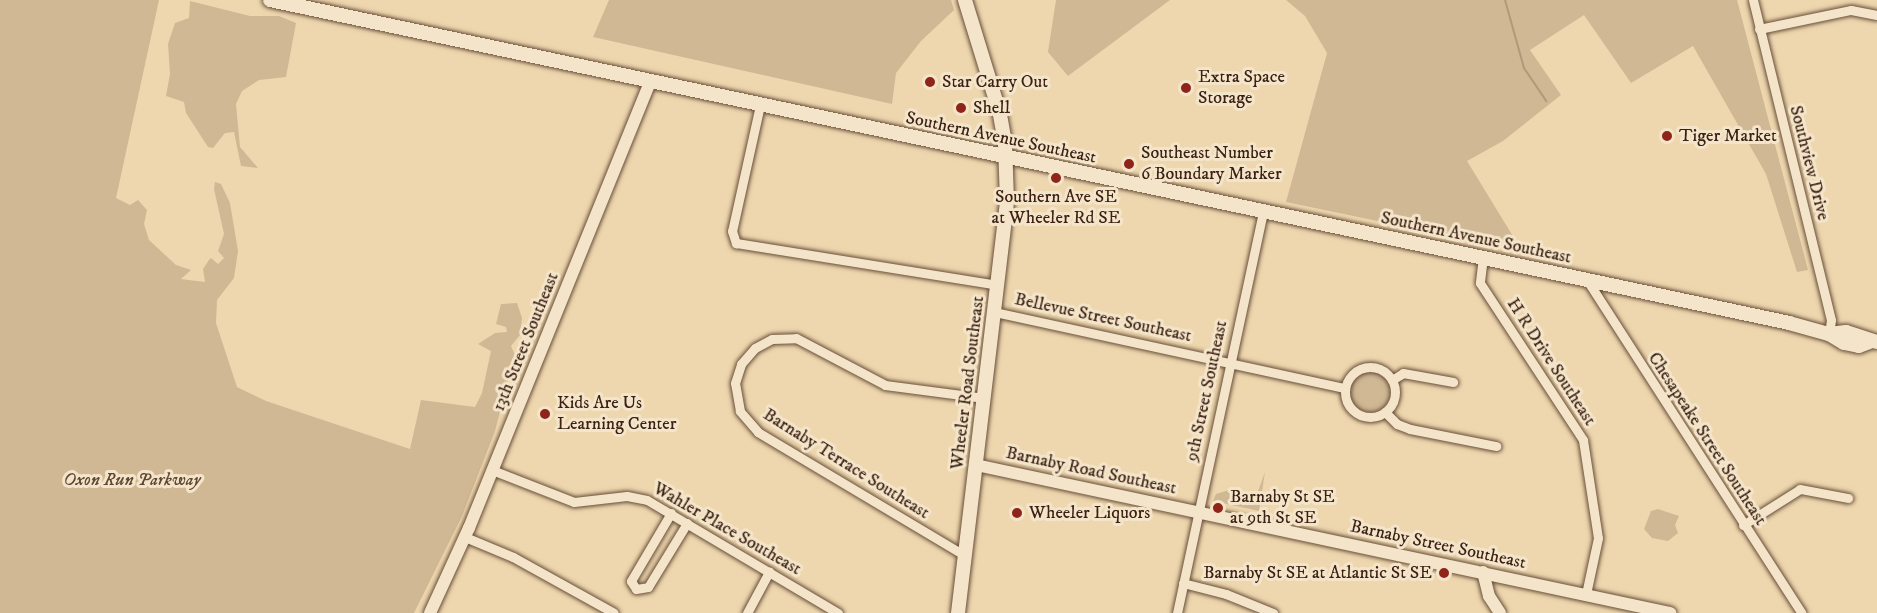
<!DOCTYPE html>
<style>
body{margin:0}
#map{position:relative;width:1877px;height:613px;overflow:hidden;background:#eed7ae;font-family:"IM FELL DW Pica",serif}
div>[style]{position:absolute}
.green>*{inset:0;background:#d0b894}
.round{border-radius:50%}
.stream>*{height:2px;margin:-1px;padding:0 1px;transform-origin:1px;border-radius:1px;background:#b1997a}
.roads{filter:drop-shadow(0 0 2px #684e3a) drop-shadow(0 0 2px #684e3a)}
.minor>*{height:9px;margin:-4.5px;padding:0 4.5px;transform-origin:4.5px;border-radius:4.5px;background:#f4e5ca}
.minor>.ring{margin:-4.5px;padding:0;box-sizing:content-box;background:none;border:9px solid #f4e5ca;border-radius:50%}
.tertiary>*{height:12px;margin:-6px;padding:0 6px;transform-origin:6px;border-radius:6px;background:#f4e5ca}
.secondary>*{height:14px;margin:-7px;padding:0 7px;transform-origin:7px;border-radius:7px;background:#f4e5ca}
.dots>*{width:16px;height:16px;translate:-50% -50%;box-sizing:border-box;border:3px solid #f4e5ca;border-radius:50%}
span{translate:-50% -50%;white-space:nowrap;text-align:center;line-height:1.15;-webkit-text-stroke:6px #f4e5ca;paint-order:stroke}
.poi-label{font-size:18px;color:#3b2114}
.left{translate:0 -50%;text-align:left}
.right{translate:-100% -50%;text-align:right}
.street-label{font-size:18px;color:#3b2114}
.park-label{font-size:18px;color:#604734;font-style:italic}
</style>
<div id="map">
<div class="green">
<div style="clip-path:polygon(0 0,159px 0,116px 198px,130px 205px,138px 200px,147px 210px,144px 224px,149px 240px,176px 265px,191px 270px,181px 279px,205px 282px,203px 269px,209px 260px,211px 258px,218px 264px,224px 258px,218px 251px,224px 234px,214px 189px,215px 182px,221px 184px,230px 203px,238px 251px,234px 278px,217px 300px,216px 323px,237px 387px,266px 401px,410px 449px,421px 400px,475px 407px,482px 393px,491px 351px,478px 344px,495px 333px,507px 332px,506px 327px,496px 324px,501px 304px,517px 303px,522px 318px,520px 335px,511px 346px,515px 355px,495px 431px,462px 516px,414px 613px,0 613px)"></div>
<div style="clip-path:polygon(609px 0,951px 0,954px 10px,921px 41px,896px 73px,892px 104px,593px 37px)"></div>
<div style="clip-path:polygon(1056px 0,1170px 0,1068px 76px,1048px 52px)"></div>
<div style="clip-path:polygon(1286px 0,1737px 0,1808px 270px,1797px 272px,1766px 174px,1693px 46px,1631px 83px,1584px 15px,1530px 50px,1561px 95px,1503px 141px,1467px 161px,1522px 251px,1286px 202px,1327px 53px,1305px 16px)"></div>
<div style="clip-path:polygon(190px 1px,250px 16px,279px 16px,296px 23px,286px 77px,259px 80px,242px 91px,236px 104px,240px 147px,258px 168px,241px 166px,234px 132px,225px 133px,213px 148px,208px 147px,186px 113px,184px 102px,166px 96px,170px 74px,168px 44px,175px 23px,189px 18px)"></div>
<div class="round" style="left:1350px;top:372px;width:40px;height:40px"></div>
<div style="clip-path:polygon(1265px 472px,1259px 511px,1213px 501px,1216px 494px,1229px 490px,1256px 497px)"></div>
<div style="clip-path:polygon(1658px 509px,1679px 516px,1675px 525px,1678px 533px,1668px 541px,1652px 538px,1644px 529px,1651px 511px)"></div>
</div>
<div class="stream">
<div style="left:1505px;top:0;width:71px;rotate:74.4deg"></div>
<div style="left:1524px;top:68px;width:40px;rotate:56deg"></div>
</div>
<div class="roads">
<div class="minor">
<div style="left:1753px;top:0;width:329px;rotate:76.3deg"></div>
<div style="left:1831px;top:320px;width:14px;rotate:98deg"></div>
<div style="left:1759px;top:29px;width:94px;rotate:-11.7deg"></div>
<div style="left:1851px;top:10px;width:26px;rotate:11deg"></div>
<div style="left:760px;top:105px;width:129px;rotate:102.5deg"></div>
<div style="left:732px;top:231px;width:13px;rotate:72deg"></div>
<div style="left:736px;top:243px;width:265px;rotate:9.1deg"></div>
<div style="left:1483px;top:257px;width:26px;rotate:97deg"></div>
<div style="left:1480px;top:283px;width:188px;rotate:56.7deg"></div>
<div style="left:1583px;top:440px;width:99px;rotate:81.3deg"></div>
<div style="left:1598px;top:538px;width:57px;rotate:102.1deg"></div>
<div style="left:1587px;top:280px;width:396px;rotate:57.2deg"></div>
<div style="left:995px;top:312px;width:358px;rotate:12.3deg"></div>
<div class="ring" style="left:1345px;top:367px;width:41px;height:41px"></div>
<div style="left:1392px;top:380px;width:13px;rotate:-32deg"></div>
<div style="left:1403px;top:373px;width:51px;rotate:10.2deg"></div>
<div style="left:1385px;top:412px;width:17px;rotate:45deg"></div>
<div style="left:1397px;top:424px;width:14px;rotate:21deg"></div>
<div style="left:1410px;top:429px;width:88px;rotate:11.2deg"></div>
<div style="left:492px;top:470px;width:88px;rotate:21.3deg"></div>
<div style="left:574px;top:502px;width:53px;rotate:-6.5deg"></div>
<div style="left:627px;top:496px;width:20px;rotate:11deg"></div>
<div style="left:647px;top:500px;width:222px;rotate:30.6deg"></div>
<div style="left:671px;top:513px;width:79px;rotate:120.5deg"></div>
<div style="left:631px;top:581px;width:9px;rotate:58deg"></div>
<div style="left:636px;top:589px;width:12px;rotate:-9deg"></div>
<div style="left:648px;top:587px;width:75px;rotate:-58.6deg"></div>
<div style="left:1743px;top:525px;width:67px;rotate:-32.3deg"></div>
<div style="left:1800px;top:489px;width:49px;rotate:10.6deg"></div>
<div style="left:465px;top:537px;width:52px;rotate:22.6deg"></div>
<div style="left:513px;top:557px;width:115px;rotate:29deg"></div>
<div style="left:964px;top:555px;width:240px;rotate:-149.2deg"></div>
<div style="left:758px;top:432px;width:28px;rotate:-131deg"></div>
<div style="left:740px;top:411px;width:28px;rotate:-100deg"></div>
<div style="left:735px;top:383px;width:20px;rotate:-72deg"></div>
<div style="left:741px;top:364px;width:21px;rotate:-49deg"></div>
<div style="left:755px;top:348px;width:19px;rotate:-28deg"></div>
<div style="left:772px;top:339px;width:24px;rotate:-2deg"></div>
<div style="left:796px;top:338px;width:101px;rotate:27.8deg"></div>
<div style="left:885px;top:385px;width:100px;rotate:7.5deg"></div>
<div style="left:1183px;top:583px;width:44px;rotate:14.3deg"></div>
<div style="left:1226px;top:594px;width:51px;rotate:22deg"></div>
<div style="left:747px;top:613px;width:47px;rotate:-61.8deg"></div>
<div style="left:1177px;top:613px;width:410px;rotate:-77.9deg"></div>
</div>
<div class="tertiary">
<div style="left:976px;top:465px;width:710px;rotate:12.04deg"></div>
<div style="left:1483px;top:572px;width:25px;rotate:76deg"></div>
<div style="left:1489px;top:596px;width:20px;rotate:57deg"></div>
<div style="left:430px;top:613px;width:94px;rotate:-65.4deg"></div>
<div style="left:469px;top:528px;width:481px;rotate:-67.9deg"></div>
</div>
<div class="secondary">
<div style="left:270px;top:0;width:1553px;rotate:12deg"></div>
<div style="left:1789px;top:323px;width:41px;rotate:15.4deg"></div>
<div style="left:1829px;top:334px;width:17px;rotate:31deg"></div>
<div style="left:1844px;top:343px;width:15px;rotate:11deg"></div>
<div style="left:1859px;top:346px;width:14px;rotate:-21deg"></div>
<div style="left:1829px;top:334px;width:17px;rotate:-7deg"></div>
<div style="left:1846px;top:332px;width:32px;rotate:18deg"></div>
<div style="left:958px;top:613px;width:415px;rotate:-83.2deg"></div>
<div style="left:1007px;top:201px;width:58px;rotate:-92deg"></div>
<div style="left:1005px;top:143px;width:29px;rotate:-100deg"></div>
<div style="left:1000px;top:114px;width:119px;rotate:-107.1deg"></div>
</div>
</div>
<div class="dots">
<div style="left:930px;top:82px;background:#8f2418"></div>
<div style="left:1186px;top:88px;background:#8f2418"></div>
<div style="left:961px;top:108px;background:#8f2418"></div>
<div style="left:1667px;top:136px;background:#8f2418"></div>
<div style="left:1129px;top:164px;background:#8f2418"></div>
<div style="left:1056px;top:178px;background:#8f2418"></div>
<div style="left:545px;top:414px;background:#8f2418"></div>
<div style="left:1218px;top:508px;background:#8f2418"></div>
<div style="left:1017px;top:513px;background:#8f2418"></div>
<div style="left:1444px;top:573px;background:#8f2418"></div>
</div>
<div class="poi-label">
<span class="left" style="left:1198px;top:88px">Extra Space<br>Storage</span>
<span class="left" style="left:942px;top:82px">Star Carry Out</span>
<span class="left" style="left:973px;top:108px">Shell</span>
<span class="left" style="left:1679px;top:136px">Tiger Market</span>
<span class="left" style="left:1141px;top:164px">Southeast Number<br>6 Boundary Marker</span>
<span style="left:1056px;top:208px">Southern Ave SE<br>at Wheeler Rd SE</span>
<span class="left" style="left:557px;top:414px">Kids Are Us<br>Learning Center</span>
<span class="left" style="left:1230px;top:508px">Barnaby St SE<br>at 9th St SE</span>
<span class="left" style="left:1029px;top:513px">Wheeler Liquors</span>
<span class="right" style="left:1432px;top:573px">Barnaby St SE at Atlantic St SE</span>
</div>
<div class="street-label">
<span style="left:1001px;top:138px;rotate:12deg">Southern Avenue Southeast</span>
<span style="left:1809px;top:163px;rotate:76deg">Southview Drive</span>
<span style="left:1476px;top:238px;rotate:12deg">Southern Avenue Southeast</span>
<span style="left:1103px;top:318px;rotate:12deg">Bellevue Street Southeast</span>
<span style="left:526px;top:342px;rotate:-68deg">13th Street Southeast</span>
<span style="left:1551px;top:362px;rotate:57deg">H R Drive Southeast</span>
<span style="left:968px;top:383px;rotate:-83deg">Wheeler Road Southeast</span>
<span style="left:1207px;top:391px;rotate:-78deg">9th Street Southeast</span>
<span style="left:1707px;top:439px;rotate:57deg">Chesapeake Street Southeast</span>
<span style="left:846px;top:464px;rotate:32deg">Barnaby Terrace Southeast</span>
<span style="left:1091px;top:471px;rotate:12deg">Barnaby Road Southeast</span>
<span style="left:727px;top:529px;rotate:30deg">Wahler Place Southeast</span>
<span style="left:1438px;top:545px;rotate:12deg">Barnaby Street Southeast</span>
</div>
<div class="park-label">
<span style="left:132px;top:480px">Oxon Run Parkway</span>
</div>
</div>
